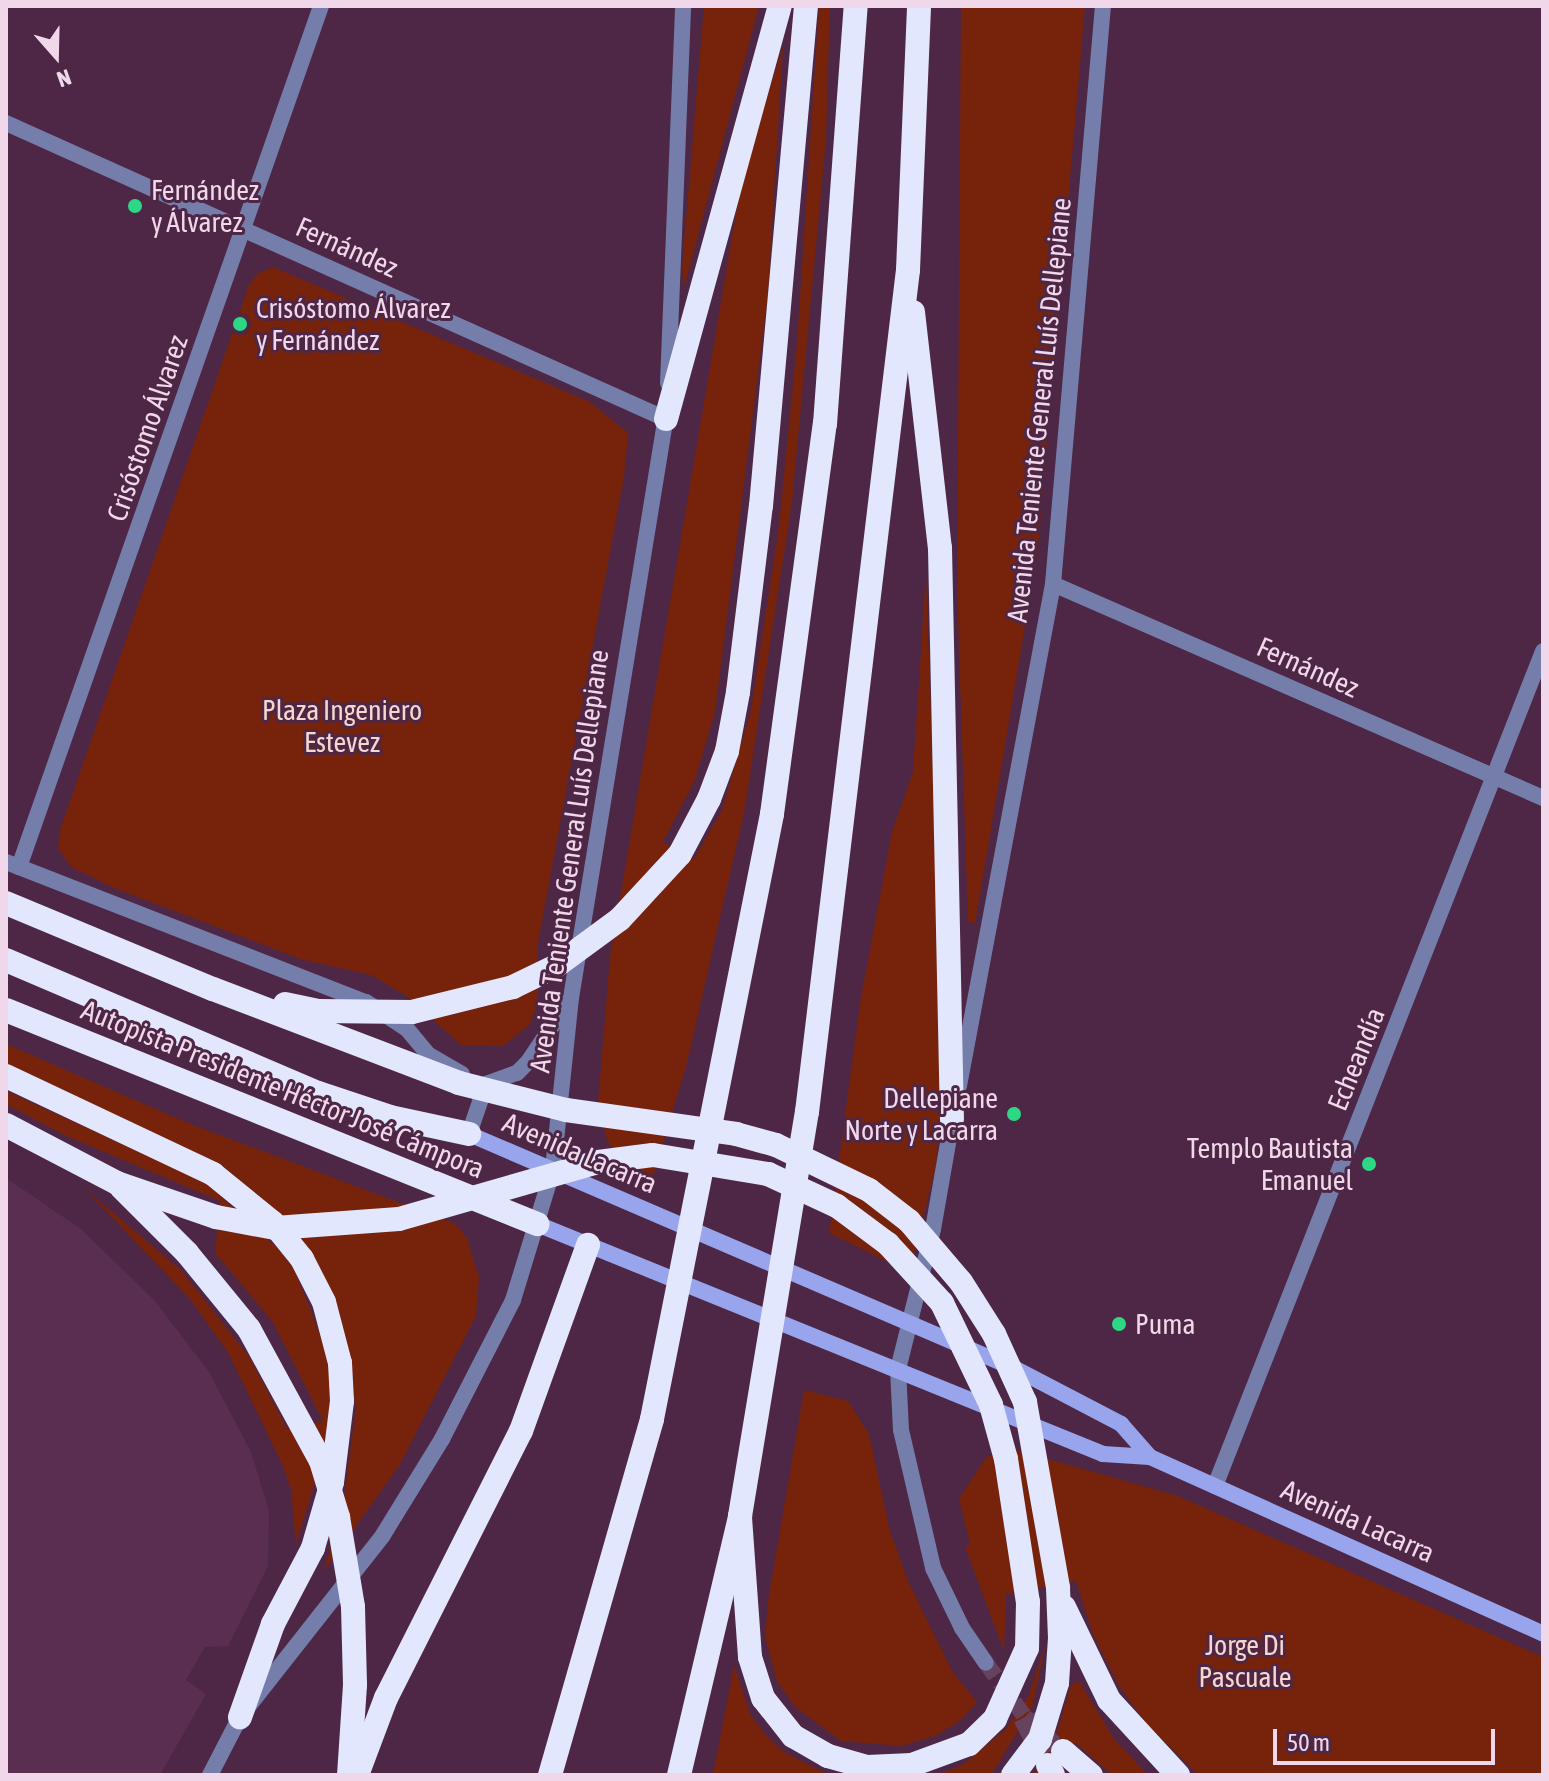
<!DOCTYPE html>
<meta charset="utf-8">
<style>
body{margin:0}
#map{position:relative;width:1549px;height:1781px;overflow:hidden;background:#4d2745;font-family:"Asap Condensed",sans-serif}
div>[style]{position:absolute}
.built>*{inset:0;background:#5a2e51}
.green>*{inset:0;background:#77230c}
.tertiary-tunnel>*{height:16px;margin-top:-8px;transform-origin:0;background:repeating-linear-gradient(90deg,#65425e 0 16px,transparent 0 24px)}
.motorway-tunnel>*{height:24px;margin-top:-12px;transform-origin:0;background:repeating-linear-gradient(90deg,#65425e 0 24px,transparent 0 36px)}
.minor>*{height:16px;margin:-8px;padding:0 8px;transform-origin:8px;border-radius:8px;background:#757eab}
.tertiary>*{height:16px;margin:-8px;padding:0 8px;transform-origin:8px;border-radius:8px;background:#757eab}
.secondary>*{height:16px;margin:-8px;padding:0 8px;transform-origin:8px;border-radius:8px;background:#98a5ed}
.motorway>*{height:24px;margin:-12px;padding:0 12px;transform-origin:12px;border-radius:12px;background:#e2e7fd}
.dots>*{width:22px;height:22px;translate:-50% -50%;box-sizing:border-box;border:4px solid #4d2745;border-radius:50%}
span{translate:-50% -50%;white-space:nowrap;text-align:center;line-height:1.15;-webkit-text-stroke:6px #4d2745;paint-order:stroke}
.poi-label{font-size:28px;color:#f0d8ea}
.left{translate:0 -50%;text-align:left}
.right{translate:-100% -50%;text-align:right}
.street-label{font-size:28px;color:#f0d8ea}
.park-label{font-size:28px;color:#f6d7ce}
.frame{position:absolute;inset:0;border:8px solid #f0d8ea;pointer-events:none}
.north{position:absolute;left:16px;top:16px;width:80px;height:80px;-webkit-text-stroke:6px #4d2745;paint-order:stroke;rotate:160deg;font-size:22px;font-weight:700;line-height:32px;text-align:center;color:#f0d8ea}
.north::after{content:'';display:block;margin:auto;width:28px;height:36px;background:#f0d8ea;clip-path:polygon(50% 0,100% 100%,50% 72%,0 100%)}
.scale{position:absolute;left:1273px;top:1729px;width:222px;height:36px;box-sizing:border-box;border:4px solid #f0d8ea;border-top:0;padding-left:10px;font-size:24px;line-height:28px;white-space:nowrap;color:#f0d8ea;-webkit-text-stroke:6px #4d2745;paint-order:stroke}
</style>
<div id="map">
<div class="built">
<div style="clip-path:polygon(6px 1178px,81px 1229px,155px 1301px,209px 1372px,251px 1452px,269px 1511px,268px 1566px,228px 1646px,205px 1647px,186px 1680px,206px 1694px,160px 1775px,6px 1775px)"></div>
</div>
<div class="green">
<div style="clip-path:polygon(704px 6px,759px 6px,684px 288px,682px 268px)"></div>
<div style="clip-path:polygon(819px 6px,830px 6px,826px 139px,792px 502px,744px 813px,686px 1067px,652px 1179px,627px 1170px,607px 1140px,598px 1103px,610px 957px,741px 184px,783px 45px,768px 294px,715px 712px,695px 780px,663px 842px,694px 859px,722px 810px,751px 710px,779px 526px,797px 343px)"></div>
<div style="clip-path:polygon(961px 6px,1085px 6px,1038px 549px,975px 924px,968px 921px,957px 588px)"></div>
<div style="clip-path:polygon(273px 267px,590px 402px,628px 433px,624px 477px,538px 943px,538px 1002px,530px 1024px,503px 1046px,461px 1045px,405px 995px,371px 975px,303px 960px,114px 888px,71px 867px,58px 848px,60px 830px,249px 285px,257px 274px)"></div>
<div style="clip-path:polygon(926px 573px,943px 1058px,936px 1166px,914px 1253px,890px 1263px,829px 1233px,861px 997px,892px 832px,913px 772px)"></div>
<div style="clip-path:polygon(6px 1044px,188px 1123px,456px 1224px,467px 1238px,479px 1277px,476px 1316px,399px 1466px,323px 1572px,342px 1512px,356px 1408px,340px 1315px,288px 1220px,220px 1164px,6px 1065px)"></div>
<div style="clip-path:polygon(6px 1091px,205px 1182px,280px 1250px,295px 1271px,328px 1355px,332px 1400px,324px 1453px,296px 1544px,291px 1490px,283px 1466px,229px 1354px,190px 1299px,85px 1189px,181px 1270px,250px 1358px,287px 1429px,323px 1421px,273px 1322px,215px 1253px,220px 1201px,64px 1135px,6px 1104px)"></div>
<div style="clip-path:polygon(804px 1390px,848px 1401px,869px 1434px,890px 1531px,908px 1581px,952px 1671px,977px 1702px,961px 1720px,935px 1736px,901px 1746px,841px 1741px,795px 1707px,777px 1681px,765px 1637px,768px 1601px)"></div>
<div style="clip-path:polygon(1016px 1450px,1178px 1496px,1543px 1657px,1543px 1775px,1199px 1775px,1148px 1726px,1118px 1684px,1092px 1632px,1076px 1581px,1006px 1594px,1004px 1651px,965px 1547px,970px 1544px,959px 1499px,986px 1457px)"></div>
<div style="clip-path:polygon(1046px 1643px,1032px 1708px,991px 1775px,938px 1775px,964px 1764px,1005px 1730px,1028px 1697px)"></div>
<div style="clip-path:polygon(734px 1665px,751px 1716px,765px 1734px,784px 1752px,829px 1775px,713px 1775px)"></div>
<div style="clip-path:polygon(1079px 1681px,1113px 1737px,1148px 1775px,1112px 1775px,1076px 1743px,1041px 1770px,1043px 1775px,1033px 1775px,1056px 1736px,1071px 1685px)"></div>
</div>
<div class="tertiary-tunnel">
<div style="left:986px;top:1663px;width:67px;rotate:54.2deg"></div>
<div style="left:1025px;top:1717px;width:51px;rotate:41.8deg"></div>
</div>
<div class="motorway-tunnel">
<div style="left:1025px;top:1717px;width:42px;rotate:63.4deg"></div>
</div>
<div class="minor">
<div style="left:6px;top:123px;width:723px;rotate:24.16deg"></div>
<div style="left:1053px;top:584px;width:535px;rotate:23.59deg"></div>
<div style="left:6px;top:862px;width:14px;rotate:21deg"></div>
<div style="left:19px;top:867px;width:912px;rotate:-70.67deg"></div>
<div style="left:1215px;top:1486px;width:897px;rotate:-68.55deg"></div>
</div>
<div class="tertiary">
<div style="left:668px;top:383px;width:377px;rotate:-87.7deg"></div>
<div style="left:19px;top:867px;width:372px;rotate:21.3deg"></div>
<div style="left:366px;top:1002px;width:49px;rotate:33.4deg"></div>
<div style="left:407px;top:1029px;width:34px;rotate:50deg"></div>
<div style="left:429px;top:1055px;width:38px;rotate:30deg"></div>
<div style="left:486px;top:1084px;width:33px;rotate:-20deg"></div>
<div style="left:517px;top:1073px;width:16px;rotate:-45deg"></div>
<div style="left:528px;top:1062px;width:73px;rotate:-56.1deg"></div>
<div style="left:959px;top:1086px;width:511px;rotate:-79.39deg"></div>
<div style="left:1053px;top:584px;width:580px;rotate:-85.06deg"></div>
<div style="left:954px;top:1109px;width:122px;rotate:99.9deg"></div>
<div style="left:933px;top:1229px;width:144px;rotate:104deg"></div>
<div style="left:898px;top:1369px;width:61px;rotate:87.2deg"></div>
<div style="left:901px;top:1430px;width:142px;rotate:76.9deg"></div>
<div style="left:933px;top:1568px;width:67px;rotate:64.2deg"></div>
<div style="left:962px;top:1628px;width:42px;rotate:55.6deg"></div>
<div style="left:469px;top:1134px;width:53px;rotate:-71.2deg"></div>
<div style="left:210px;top:1775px;width:65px;rotate:-62.7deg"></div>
<div style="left:240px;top:1717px;width:231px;rotate:-51.8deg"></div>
<div style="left:383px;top:1535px;width:113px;rotate:-58.4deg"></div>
<div style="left:442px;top:1439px;width:156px;rotate:-62.9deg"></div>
<div style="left:513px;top:1300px;width:137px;rotate:-73deg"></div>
<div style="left:553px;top:1169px;width:172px;rotate:-84deg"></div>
<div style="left:571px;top:998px;width:596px;rotate:-80.73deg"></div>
</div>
<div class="secondary">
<div style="left:469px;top:1134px;width:595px;rotate:23.25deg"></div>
<div style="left:1016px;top:1369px;width:119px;rotate:27.6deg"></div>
<div style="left:1121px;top:1424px;width:44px;rotate:48.7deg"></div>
<div style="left:537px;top:1224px;width:611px;rotate:22.11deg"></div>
<div style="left:1103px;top:1454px;width:47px;rotate:3.7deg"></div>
<div style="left:1150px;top:1457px;width:431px;rotate:24.2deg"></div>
</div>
<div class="motorway">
<div style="left:913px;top:312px;width:238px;rotate:83.5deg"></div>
<div style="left:940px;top:548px;width:571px;rotate:88.8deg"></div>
<div style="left:666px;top:419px;width:428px;rotate:-74.6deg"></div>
<div style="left:6px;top:903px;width:224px;rotate:22.6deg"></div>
<div style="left:213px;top:989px;width:263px;rotate:20.9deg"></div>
<div style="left:459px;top:1083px;width:110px;rotate:14.2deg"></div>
<div style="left:566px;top:1110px;width:172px;rotate:8deg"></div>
<div style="left:736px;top:1134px;width:41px;rotate:15.4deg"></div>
<div style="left:776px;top:1145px;width:103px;rotate:25.8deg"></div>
<div style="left:869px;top:1190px;width:51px;rotate:37.8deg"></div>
<div style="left:909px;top:1221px;width:80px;rotate:49.6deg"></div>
<div style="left:961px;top:1282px;width:62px;rotate:57.6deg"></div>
<div style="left:994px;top:1334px;width:75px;rotate:65.5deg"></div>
<div style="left:1025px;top:1402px;width:189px;rotate:79.9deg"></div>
<div style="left:1058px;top:1588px;width:50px;rotate:87.7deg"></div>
<div style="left:1060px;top:1638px;width:45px;rotate:93.8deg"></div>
<div style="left:1057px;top:1683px;width:59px;rotate:106.9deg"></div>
<div style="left:1040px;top:1739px;width:45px;rotate:126.9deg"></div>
<div style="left:6px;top:960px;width:339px;rotate:23.1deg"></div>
<div style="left:318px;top:1093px;width:76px;rotate:18.4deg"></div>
<div style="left:390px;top:1117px;width:81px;rotate:12.1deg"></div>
<div style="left:285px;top:1004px;width:34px;rotate:12deg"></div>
<div style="left:318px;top:1011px;width:94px;rotate:0.6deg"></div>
<div style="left:412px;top:1012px;width:104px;rotate:-13.9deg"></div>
<div style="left:513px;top:987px;width:48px;rotate:-26deg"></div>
<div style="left:556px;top:966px;width:79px;rotate:-36.3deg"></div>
<div style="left:620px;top:919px;width:88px;rotate:-47.3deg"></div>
<div style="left:680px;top:854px;width:62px;rotate:-62.2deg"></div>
<div style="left:709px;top:799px;width:51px;rotate:-69.4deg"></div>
<div style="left:727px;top:751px;width:60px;rotate:-79.4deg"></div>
<div style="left:738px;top:692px;width:187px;rotate:-83deg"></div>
<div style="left:761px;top:506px;width:502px;rotate:-84.86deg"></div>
<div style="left:6px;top:1010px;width:573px;rotate:21.95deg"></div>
<div style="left:6px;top:1076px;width:229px;rotate:25.3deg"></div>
<div style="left:213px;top:1174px;width:77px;rotate:39.2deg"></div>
<div style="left:273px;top:1223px;width:46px;rotate:51.1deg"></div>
<div style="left:302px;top:1259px;width:48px;rotate:62.9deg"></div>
<div style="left:324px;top:1302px;width:63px;rotate:75.3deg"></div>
<div style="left:340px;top:1363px;width:38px;rotate:87deg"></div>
<div style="left:342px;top:1401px;width:82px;rotate:97deg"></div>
<div style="left:332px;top:1482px;width:69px;rotate:106.1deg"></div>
<div style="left:313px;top:1548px;width:86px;rotate:117.8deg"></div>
<div style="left:273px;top:1624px;width:99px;rotate:109.5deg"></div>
<div style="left:6px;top:1125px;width:125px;rotate:27.6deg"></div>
<div style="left:117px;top:1183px;width:105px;rotate:19deg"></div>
<div style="left:216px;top:1217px;width:60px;rotate:10.6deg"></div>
<div style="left:275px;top:1228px;width:124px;rotate:-4.2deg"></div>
<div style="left:399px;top:1219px;width:207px;rotate:-16deg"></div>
<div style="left:598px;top:1162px;width:55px;rotate:-7.3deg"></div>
<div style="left:653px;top:1155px;width:117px;rotate:9.4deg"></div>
<div style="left:768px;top:1174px;width:76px;rotate:24.9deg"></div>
<div style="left:837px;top:1206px;width:64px;rotate:36.7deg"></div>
<div style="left:888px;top:1244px;width:80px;rotate:47.5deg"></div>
<div style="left:942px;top:1303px;width:113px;rotate:64.3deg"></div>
<div style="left:991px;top:1405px;width:56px;rotate:74.5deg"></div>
<div style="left:1006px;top:1459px;width:145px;rotate:81.3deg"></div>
<div style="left:1028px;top:1602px;width:46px;rotate:91.2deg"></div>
<div style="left:1027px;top:1648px;width:78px;rotate:114.3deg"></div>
<div style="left:995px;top:1719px;width:36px;rotate:136deg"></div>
<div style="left:969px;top:1744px;width:61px;rotate:159.8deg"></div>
<div style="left:912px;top:1765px;width:45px;rotate:177.5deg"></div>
<div style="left:867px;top:1767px;width:41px;rotate:-164.2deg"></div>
<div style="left:828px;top:1756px;width:40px;rotate:-150.3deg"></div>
<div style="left:793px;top:1736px;width:48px;rotate:-128.3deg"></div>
<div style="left:763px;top:1698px;width:43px;rotate:-107.6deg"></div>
<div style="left:750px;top:1657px;width:141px;rotate:-94.1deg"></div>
<div style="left:122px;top:1188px;width:92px;rotate:45deg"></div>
<div style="left:187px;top:1253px;width:98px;rotate:50.8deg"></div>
<div style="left:249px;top:1329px;width:150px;rotate:61.4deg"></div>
<div style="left:321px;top:1461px;width:59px;rotate:73.1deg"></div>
<div style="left:338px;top:1517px;width:91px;rotate:80.5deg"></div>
<div style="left:353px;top:1607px;width:78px;rotate:88.5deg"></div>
<div style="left:355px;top:1685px;width:90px;rotate:93.8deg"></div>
<div style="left:1064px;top:1607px;width:103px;rotate:64.2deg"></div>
<div style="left:1109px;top:1700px;width:102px;rotate:47.4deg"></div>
<div style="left:1063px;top:1751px;width:37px;rotate:41deg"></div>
<div style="left:1048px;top:1765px;width:11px;rotate:63deg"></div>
<div style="left:357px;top:1775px;width:82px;rotate:-69.4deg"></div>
<div style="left:386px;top:1698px;width:299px;rotate:-63.2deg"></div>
<div style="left:521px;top:1431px;width:198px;rotate:-70.2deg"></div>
<div style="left:550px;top:1775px;width:370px;rotate:-74deg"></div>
<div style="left:652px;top:1419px;width:617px;rotate:-78.78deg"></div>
<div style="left:772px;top:814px;width:394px;rotate:-82.3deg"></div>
<div style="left:825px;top:424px;width:419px;rotate:-85.8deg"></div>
<div style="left:679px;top:1775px;width:266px;rotate:-76.7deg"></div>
<div style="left:740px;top:1516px;width:410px;rotate:-80.6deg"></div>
<div style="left:807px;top:1112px;width:848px;rotate:-83.16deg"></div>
<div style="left:908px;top:270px;width:264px;rotate:-87.6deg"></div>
</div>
<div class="dots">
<div style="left:135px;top:206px;background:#2dd884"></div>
<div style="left:240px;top:324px;background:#2dd884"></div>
<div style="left:1014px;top:1114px;background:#2dd884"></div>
<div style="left:1369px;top:1164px;background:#2dd884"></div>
<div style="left:1119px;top:1324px;background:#2dd884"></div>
</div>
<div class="poi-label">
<span class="left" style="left:151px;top:206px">Fernández<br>y Álvarez</span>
<span class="left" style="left:256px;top:324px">Crisóstomo Álvarez<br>y Fernández</span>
<span class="right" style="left:998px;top:1114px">Dellepiane<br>Norte y Lacarra</span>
<span class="right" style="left:1353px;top:1164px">Templo Bautista<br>Emanuel</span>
<span class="left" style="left:1135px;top:1324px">Puma</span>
</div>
<div class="street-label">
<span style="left:347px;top:247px;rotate:24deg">Fernández</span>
<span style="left:1039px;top:410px;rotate:-84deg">Avenida Teniente General Luís Dellepiane</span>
<span style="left:147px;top:428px;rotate:-71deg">Crisóstomo Álvarez</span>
<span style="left:1308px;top:667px;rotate:24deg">Fernández</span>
<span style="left:569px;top:861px;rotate:-82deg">Avenida Teniente General Luís Dellepiane</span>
<span style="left:1356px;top:1059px;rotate:-68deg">Echeandía</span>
<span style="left:283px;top:1089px;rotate:22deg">Autopista Presidente Héctor José Cámpora</span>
<span style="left:580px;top:1153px;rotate:23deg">Avenida Lacarra</span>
<span style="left:1358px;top:1521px;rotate:24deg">Avenida Lacarra</span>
</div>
<div class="park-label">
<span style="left:342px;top:726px">Plaza Ingeniero<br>Estevez</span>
<span style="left:1245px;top:1661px">Jorge Di<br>Pascuale</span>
</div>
<div class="frame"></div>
<div class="north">N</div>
<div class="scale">50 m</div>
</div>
